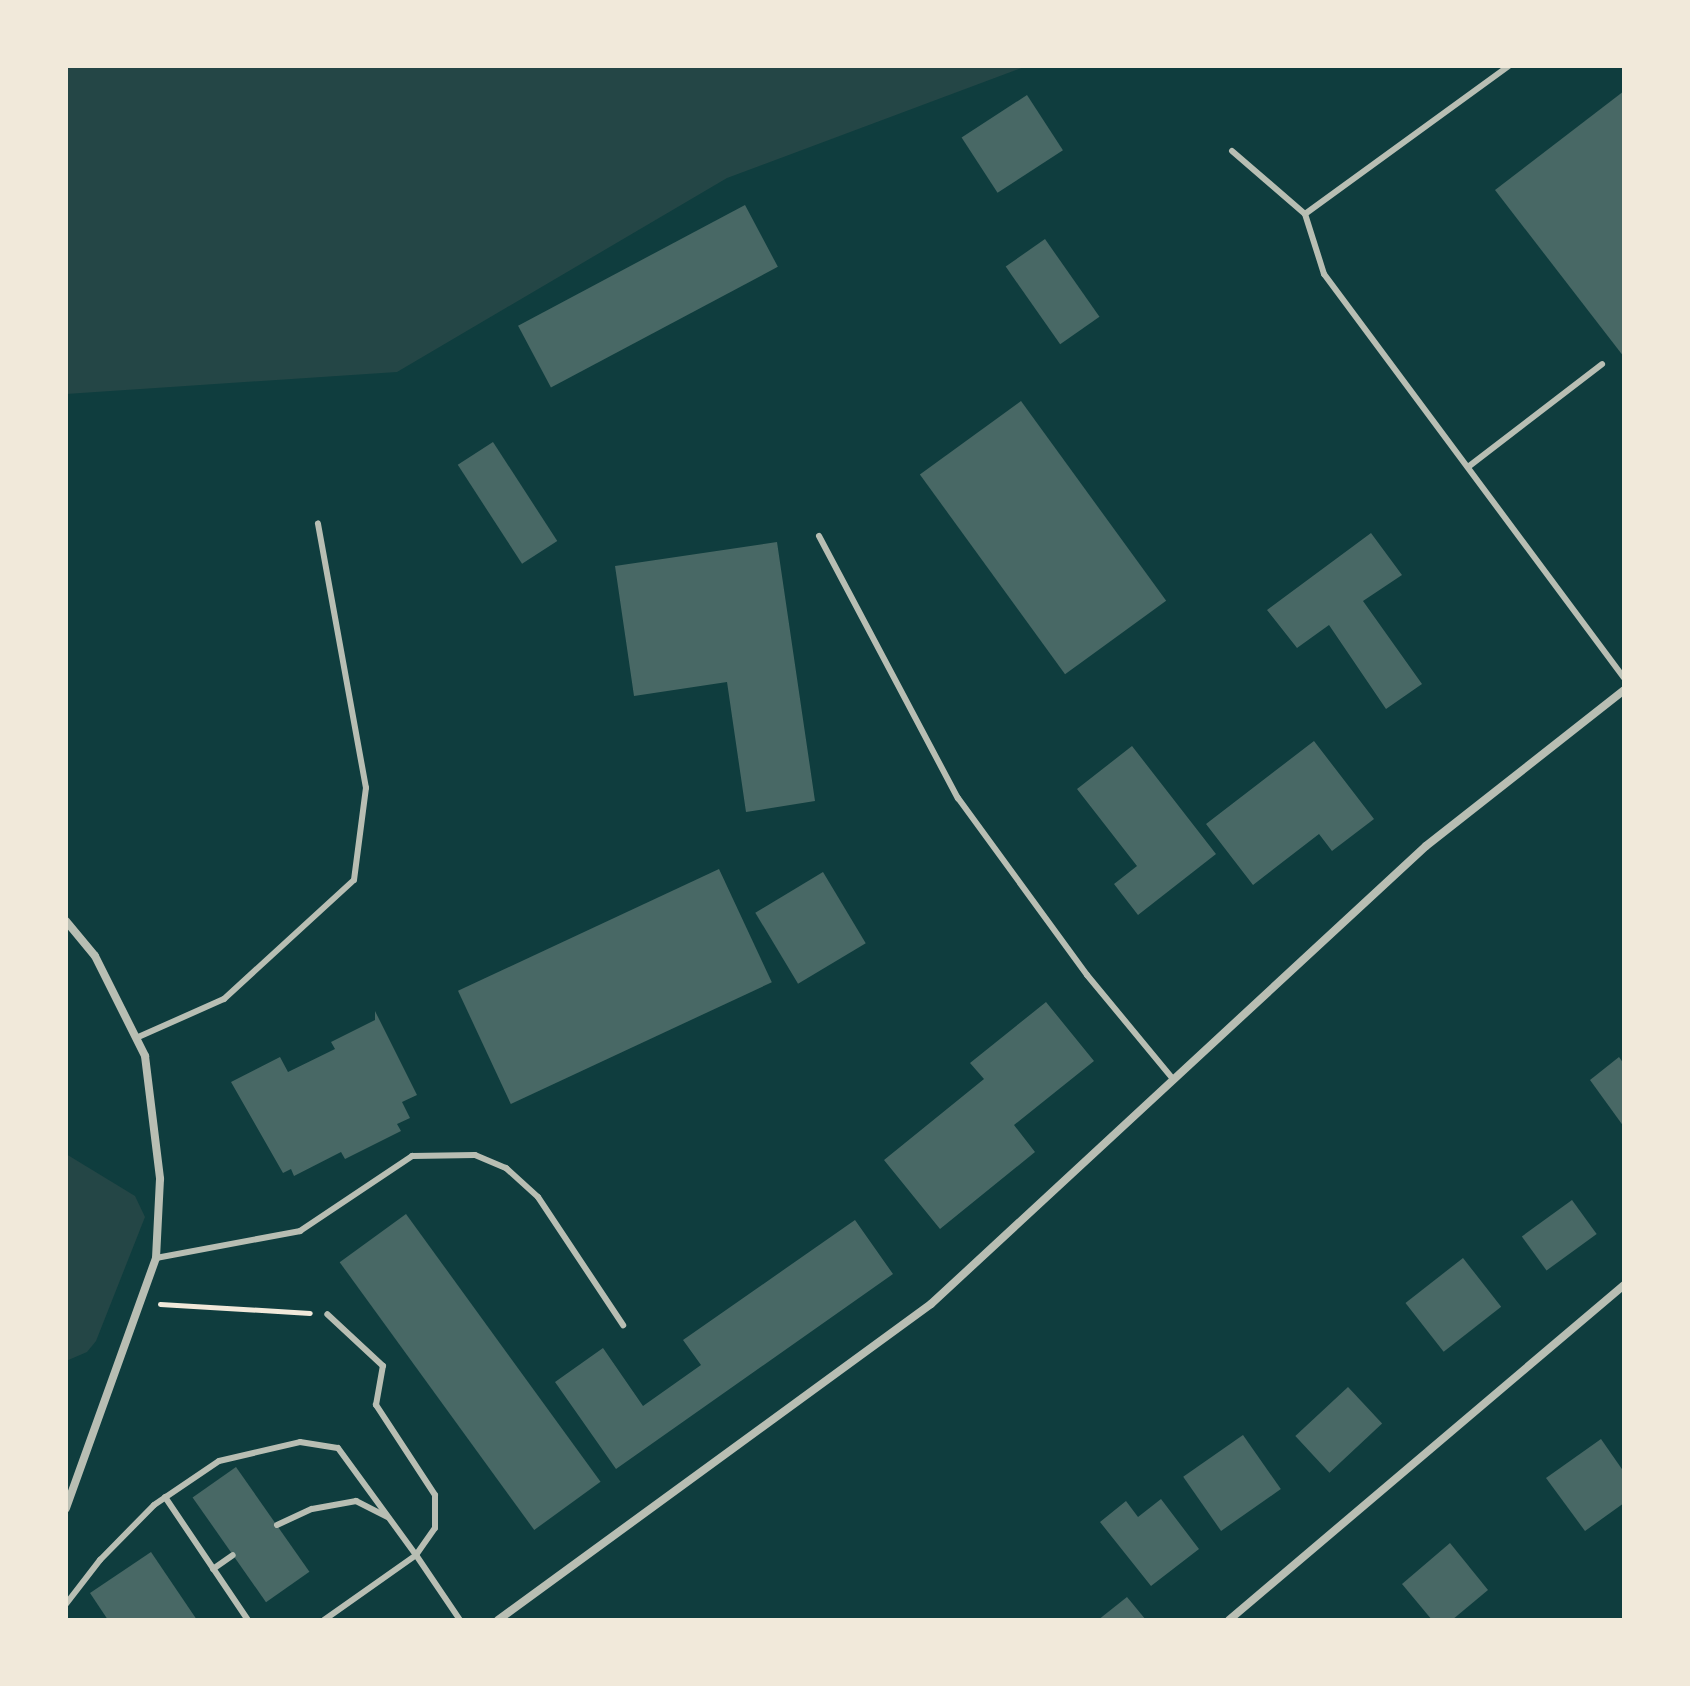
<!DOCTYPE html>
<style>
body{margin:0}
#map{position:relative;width:1690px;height:1686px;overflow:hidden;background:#0f3d3e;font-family:"Open Sans",sans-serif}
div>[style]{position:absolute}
.green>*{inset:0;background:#244646}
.building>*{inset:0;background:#486865;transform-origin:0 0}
.path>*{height:5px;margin:-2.5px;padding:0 2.5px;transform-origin:2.5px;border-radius:2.5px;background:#f1e9da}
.service>*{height:6px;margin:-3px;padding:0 3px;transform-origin:3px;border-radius:3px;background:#b8beb3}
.minor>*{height:8px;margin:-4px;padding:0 4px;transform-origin:4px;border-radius:4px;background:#b8beb3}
span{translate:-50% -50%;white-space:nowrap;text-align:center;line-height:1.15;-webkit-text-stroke:7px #f1e9da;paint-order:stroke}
.frame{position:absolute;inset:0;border:68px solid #f1e9da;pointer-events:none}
</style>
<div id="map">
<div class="green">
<div style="clip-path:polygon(66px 66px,1027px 66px,727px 178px,397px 372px,66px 394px)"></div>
<div style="clip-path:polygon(66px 1154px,135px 1196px,145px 1217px,96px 1341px,87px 1352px,66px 1361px)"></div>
</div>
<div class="building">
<div style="clip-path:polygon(1624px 91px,1624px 357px,1495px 190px)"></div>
<div style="left:1027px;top:95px;width:66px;height:78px;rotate:57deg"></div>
<div style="left:745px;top:205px;width:70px;height:257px;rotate:62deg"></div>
<div style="left:1045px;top:239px;width:95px;height:48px;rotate:55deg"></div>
<div style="left:1021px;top:401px;width:247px;height:125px;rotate:54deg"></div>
<div style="left:493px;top:442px;width:118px;height:42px;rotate:57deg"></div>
<div style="clip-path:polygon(1371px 533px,1402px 575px,1363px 601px,1422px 684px,1386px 709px,1329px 625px,1297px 648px,1267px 610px)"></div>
<div style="clip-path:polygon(777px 542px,815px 801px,746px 812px,727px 682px,634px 696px,615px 566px)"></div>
<div style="clip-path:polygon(1314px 741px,1374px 819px,1332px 851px,1319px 834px,1253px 885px,1206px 824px)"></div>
<div style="clip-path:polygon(1132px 746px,1216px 854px,1138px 915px,1114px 884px,1137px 866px,1077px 789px)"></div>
<div style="left:719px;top:869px;width:125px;height:288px;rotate:65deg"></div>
<div style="left:823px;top:872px;width:83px;height:79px;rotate:59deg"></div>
<div style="clip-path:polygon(1046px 1002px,1094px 1061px,1014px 1125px,1035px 1152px,940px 1229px,884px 1160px,984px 1079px,970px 1063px)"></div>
<div style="clip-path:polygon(375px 1011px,417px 1095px,402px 1102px,410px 1118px,397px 1124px,401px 1131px,345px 1159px,341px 1152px,294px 1176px,291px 1169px,283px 1173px,231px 1082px,280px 1057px,288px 1072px,335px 1049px,331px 1042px,375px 1020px)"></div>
<div style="clip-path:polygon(1619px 1057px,1624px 1064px,1624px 1127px,1590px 1080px)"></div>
<div style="left:1572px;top:1200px;width:42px;height:62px;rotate:54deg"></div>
<div style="left:406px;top:1214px;width:331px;height:82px;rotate:54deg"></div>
<div style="clip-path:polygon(855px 1220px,893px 1274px,616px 1469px,555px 1382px,603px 1348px,643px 1406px,701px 1365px,683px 1340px)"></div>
<div style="left:1463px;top:1258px;width:62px;height:73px;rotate:52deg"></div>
<div style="left:1348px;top:1387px;width:50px;height:72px;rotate:47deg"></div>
<div style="left:1243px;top:1435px;width:66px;height:73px;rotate:55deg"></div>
<div style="clip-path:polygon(1601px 1439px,1624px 1472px,1624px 1503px,1585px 1531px,1546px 1478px)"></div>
<div style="left:236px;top:1467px;width:128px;height:53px;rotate:55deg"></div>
<div style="clip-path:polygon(1161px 1499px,1199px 1549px,1151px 1586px,1100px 1522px,1126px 1501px,1138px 1517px)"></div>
<div style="clip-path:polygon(1450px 1543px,1488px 1590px,1452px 1620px,1432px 1620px,1402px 1584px)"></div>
<div style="clip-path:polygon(151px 1552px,197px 1620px,108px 1620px,90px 1593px)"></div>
<div style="clip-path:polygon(1127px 1597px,1146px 1620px,1098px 1620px)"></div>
</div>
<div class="path">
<div style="left:160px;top:1304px;width:150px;rotate:3.4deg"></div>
</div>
<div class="service">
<div style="left:1232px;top:151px;width:96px;rotate:40.8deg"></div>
<div style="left:1305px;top:214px;width:63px;rotate:72.4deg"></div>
<div style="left:1324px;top:274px;width:503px;rotate:53.4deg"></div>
<div style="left:1305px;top:214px;width:252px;rotate:-36deg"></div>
<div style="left:1468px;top:467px;width:169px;rotate:-37.5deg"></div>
<div style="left:819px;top:536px;width:297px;rotate:62.1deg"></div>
<div style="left:958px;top:798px;width:219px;rotate:53.9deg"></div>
<div style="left:1087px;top:975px;width:136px;rotate:50.4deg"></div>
<div style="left:136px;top:1038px;width:96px;rotate:-23.9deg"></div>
<div style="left:224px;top:999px;width:176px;rotate:-42.5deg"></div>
<div style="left:354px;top:880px;width:93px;rotate:-82.6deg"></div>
<div style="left:366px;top:788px;width:269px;rotate:-100.3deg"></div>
<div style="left:156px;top:1258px;width:147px;rotate:-10.6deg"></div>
<div style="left:300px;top:1231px;width:135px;rotate:-33.8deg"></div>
<div style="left:412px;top:1156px;width:63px;rotate:-0.9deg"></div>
<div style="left:475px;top:1155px;width:34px;rotate:23deg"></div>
<div style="left:506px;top:1168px;width:43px;rotate:42.2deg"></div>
<div style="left:538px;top:1197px;width:154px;rotate:56.4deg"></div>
<div style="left:165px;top:1497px;width:148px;rotate:56deg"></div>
<div style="left:277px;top:1525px;width:38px;rotate:-25deg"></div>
<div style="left:312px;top:1509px;width:45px;rotate:-10.3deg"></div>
<div style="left:356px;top:1501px;width:35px;rotate:27deg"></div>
<div style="left:213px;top:1569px;width:24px;rotate:-35deg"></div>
<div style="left:66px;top:1604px;width:56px;rotate:-52.3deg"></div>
<div style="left:100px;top:1560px;width:77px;rotate:-45.5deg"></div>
<div style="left:154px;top:1505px;width:78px;rotate:-34.1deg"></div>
<div style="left:219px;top:1461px;width:83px;rotate:-13.2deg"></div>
<div style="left:300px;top:1442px;width:38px;rotate:9deg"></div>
<div style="left:338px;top:1448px;width:132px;rotate:53.9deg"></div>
<div style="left:416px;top:1555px;width:33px;rotate:-55deg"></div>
<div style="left:435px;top:1528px;width:33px;rotate:-90deg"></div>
<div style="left:435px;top:1495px;width:108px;rotate:-123.2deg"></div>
<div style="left:376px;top:1405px;width:40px;rotate:-80deg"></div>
<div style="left:383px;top:1366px;width:76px;rotate:-137.1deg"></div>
<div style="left:324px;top:1620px;width:113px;rotate:-35.2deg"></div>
<div style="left:416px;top:1555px;width:78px;rotate:55.9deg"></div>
</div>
<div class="minor">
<div style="left:66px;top:921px;width:45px;rotate:50.4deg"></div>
<div style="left:95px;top:956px;width:112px;rotate:63.4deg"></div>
<div style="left:145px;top:1056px;width:124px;rotate:83deg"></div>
<div style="left:160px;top:1179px;width:79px;rotate:92.9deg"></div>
<div style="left:156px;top:1258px;width:266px;rotate:109.8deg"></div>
<div style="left:498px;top:1620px;width:536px;rotate:-36.12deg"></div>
<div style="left:931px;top:1304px;width:674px;rotate:-42.78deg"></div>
<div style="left:1426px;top:846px;width:252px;rotate:-38.2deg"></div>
<div style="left:1229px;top:1620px;width:518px;rotate:-40.3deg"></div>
</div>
<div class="frame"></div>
</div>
